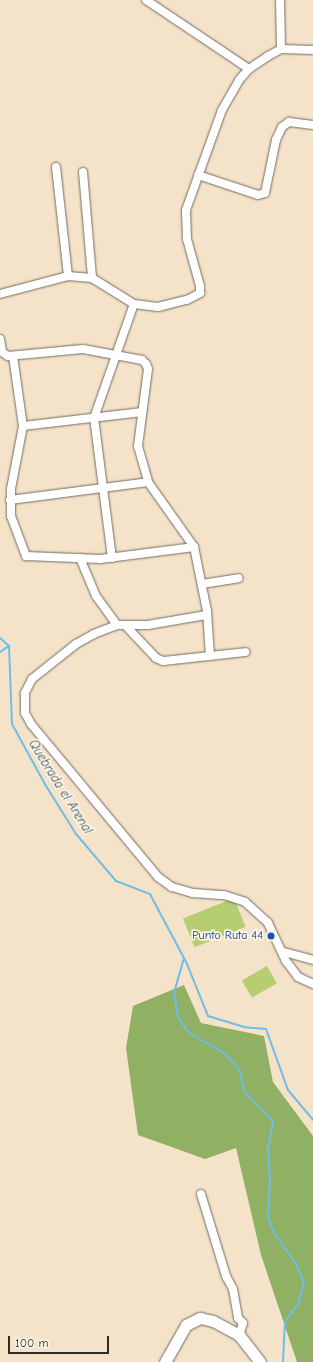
<!DOCTYPE html>
<style>
body{margin:0}
#map{position:relative;width:313px;height:1362px;overflow:hidden;background:#f5e3c9;font-family:"Comic Neue",sans-serif}
div>[style]{position:absolute}
.green>*{inset:0;background:#b6cd71;transform-origin:0 0}
.forest>*{inset:0;background:#90b063}
.stream>*{height:2px;margin:-1px;padding:0 1px;transform-origin:1px;border-radius:1px;background:#6ebde9}
.roads{filter:drop-shadow(0 0 1px #726b62) drop-shadow(0 0 1px #726b62)}
.street>*{height:8px;margin:-4px;padding:0 4px;transform-origin:4px;border-radius:4px;background:#fff}
.secondary>*{height:11px;margin:-5.5px;padding:0 5.5px;transform-origin:5.5px;border-radius:5.5px;background:#fff}
.dots>*{width:11px;height:11px;translate:-50% -50%;box-sizing:border-box;border:2px solid #fcf5e5;border-radius:50%}
span{translate:-50% -50%;white-space:nowrap;text-align:center;line-height:1.15;-webkit-text-stroke:3.5px #fcf5e5;paint-order:stroke}
.transit-label{font-size:12px;color:#164399}
.right{translate:-100% -50%;text-align:right}
.water-label{font-size:13px;color:#3f5764;font-style:italic}
.scale{position:absolute;left:8px;top:1336px;width:101px;height:18px;box-sizing:border-box;border:2px solid #2b2b2b;border-top:0;padding-left:5px;font-size:12px;line-height:14px;white-space:nowrap;color:#2b2b2b;-webkit-text-stroke:3px #fcf5e5;paint-order:stroke}
</style>
<div id="map">
<div class="green">
<div style="left:234px;top:898px;width:31px;height:55px;rotate:68deg"></div>
<div style="left:267px;top:966px;width:20px;height:29px;rotate:60deg"></div>
</div>
<div class="forest">
<div style="clip-path:polygon(184px 985px,201px 1023px,264px 1036px,273px 1082px,313px 1136px,313px 1362px,297px 1362px,261px 1255px,236px 1148px,205px 1159px,138px 1135px,126px 1048px,133px 1006px)"></div>
</div>
<div class="stream">
<div style="left:0;top:638px;width:12px;rotate:42deg"></div>
<div style="left:9px;top:646px;width:78px;rotate:87.8deg"></div>
<div style="left:12px;top:724px;width:71px;rotate:61.3deg"></div>
<div style="left:46px;top:786px;width:57px;rotate:58deg"></div>
<div style="left:76px;top:834px;width:62px;rotate:49.6deg"></div>
<div style="left:116px;top:881px;width:36px;rotate:21deg"></div>
<div style="left:150px;top:894px;width:79px;rotate:62.1deg"></div>
<div style="left:187px;top:964px;width:56px;rotate:68deg"></div>
<div style="left:208px;top:1016px;width:37px;rotate:17deg"></div>
<div style="left:243px;top:1027px;width:23px;rotate:5deg"></div>
<div style="left:266px;top:1029px;width:65px;rotate:70.2deg"></div>
<div style="left:288px;top:1090px;width:39px;rotate:50deg"></div>
<div style="left:0;top:652px;width:11px;rotate:-34deg"></div>
<div style="left:184px;top:958px;width:35px;rotate:106deg"></div>
<div style="left:174px;top:992px;width:25px;rotate:81deg"></div>
<div style="left:178px;top:1017px;width:18px;rotate:56deg"></div>
<div style="left:188px;top:1032px;width:43px;rotate:30.7deg"></div>
<div style="left:225px;top:1054px;width:23px;rotate:49deg"></div>
<div style="left:240px;top:1071px;width:20px;rotate:79deg"></div>
<div style="left:244px;top:1091px;width:42px;rotate:46deg"></div>
<div style="left:273px;top:1121px;width:29px;rotate:100deg"></div>
<div style="left:268px;top:1150px;width:30px;rotate:86deg"></div>
<div style="left:270px;top:1180px;width:37px;rotate:93deg"></div>
<div style="left:268px;top:1217px;width:15px;rotate:70deg"></div>
<div style="left:273px;top:1231px;width:40px;rotate:55.1deg"></div>
<div style="left:296px;top:1264px;width:20px;rotate:66deg"></div>
<div style="left:304px;top:1282px;width:23px;rotate:105deg"></div>
<div style="left:298px;top:1304px;width:22px;rotate:126deg"></div>
<div style="left:285px;top:1322px;width:40px;rotate:92.9deg"></div>
</div>
<div class="roads">
<div class="street">
<div style="left:146px;top:0;width:124px;rotate:33.8deg"></div>
<div style="left:280px;top:0;width:49px;rotate:88.8deg"></div>
<div style="left:56px;top:167px;width:110px;rotate:83.7deg"></div>
<div style="left:83px;top:172px;width:106px;rotate:85.1deg"></div>
<div style="left:198px;top:175px;width:63px;rotate:18.4deg"></div>
<div style="left:258px;top:195px;width:7px;rotate:-16deg"></div>
<div style="left:265px;top:193px;width:54px;rotate:-78.3deg"></div>
<div style="left:276px;top:140px;width:14px;rotate:-65deg"></div>
<div style="left:282px;top:127px;width:9px;rotate:-36deg"></div>
<div style="left:289px;top:122px;width:24px;rotate:7deg"></div>
<div style="left:0;top:294px;width:70px;rotate:-14.8deg"></div>
<div style="left:68px;top:276px;width:24px;rotate:5deg"></div>
<div style="left:92px;top:278px;width:49px;rotate:31.8deg"></div>
<div style="left:134px;top:304px;width:24px;rotate:7deg"></div>
<div style="left:158px;top:307px;width:30px;rotate:-14deg"></div>
<div style="left:187px;top:300px;width:15px;rotate:-28deg"></div>
<div style="left:200px;top:293px;width:7px;rotate:-90deg"></div>
<div style="left:200px;top:286px;width:49px;rotate:-105.5deg"></div>
<div style="left:187px;top:239px;width:29px;rotate:-92deg"></div>
<div style="left:186px;top:210px;width:106px;rotate:-70.2deg"></div>
<div style="left:222px;top:110px;width:34px;rotate:-60deg"></div>
<div style="left:239px;top:80px;width:15px;rotate:-48deg"></div>
<div style="left:249px;top:69px;width:23px;rotate:-34deg"></div>
<div style="left:268px;top:56px;width:15px;rotate:-28deg"></div>
<div style="left:281px;top:49px;width:32px;rotate:2deg"></div>
<div style="left:0;top:339px;width:13px;rotate:81deg"></div>
<div style="left:2px;top:352px;width:7px;rotate:34deg"></div>
<div style="left:8px;top:356px;width:75px;rotate:-5.3deg"></div>
<div style="left:83px;top:349px;width:60px;rotate:10.6deg"></div>
<div style="left:142px;top:360px;width:6px;rotate:45deg"></div>
<div style="left:146px;top:364px;width:5px;rotate:68deg"></div>
<div style="left:148px;top:369px;width:78px;rotate:97.4deg"></div>
<div style="left:138px;top:446px;width:37px;rotate:74deg"></div>
<div style="left:148px;top:482px;width:80px;rotate:54.7deg"></div>
<div style="left:194px;top:547px;width:65px;rotate:78.5deg"></div>
<div style="left:207px;top:611px;width:45px;rotate:86.2deg"></div>
<div style="left:13px;top:356px;width:71px;rotate:81.9deg"></div>
<div style="left:23px;top:426px;width:64px;rotate:100.8deg"></div>
<div style="left:11px;top:489px;width:27px;rotate:90deg"></div>
<div style="left:11px;top:516px;width:43px;rotate:69.4deg"></div>
<div style="left:26px;top:556px;width:74px;rotate:2.3deg"></div>
<div style="left:100px;top:559px;width:95px;rotate:-7.3deg"></div>
<div style="left:23px;top:426px;width:120px;rotate:-6.7deg"></div>
<div style="left:10px;top:500px;width:139px;rotate:-7.4deg"></div>
<div style="left:80px;top:558px;width:41px;rotate:67.2deg"></div>
<div style="left:96px;top:596px;width:36px;rotate:54deg"></div>
<div style="left:112px;top:558px;width:141px;rotate:-97.3deg"></div>
<div style="left:94px;top:418px;width:121px;rotate:-70.7deg"></div>
<div style="left:202px;top:584px;width:37px;rotate:-9deg"></div>
<div style="left:206px;top:615px;width:59px;rotate:170.2deg"></div>
<div style="left:148px;top:625px;width:31px;rotate:180deg"></div>
<div style="left:117px;top:625px;width:25px;rotate:159deg"></div>
<div style="left:94px;top:634px;width:21px;rotate:151deg"></div>
<div style="left:76px;top:644px;width:56px;rotate:141.5deg"></div>
<div style="left:32px;top:679px;width:16px;rotate:117deg"></div>
<div style="left:25px;top:693px;width:20px;rotate:90deg"></div>
<div style="left:25px;top:713px;width:13px;rotate:61deg"></div>
<div style="left:31px;top:724px;width:199px;rotate:50.3deg"></div>
<div style="left:158px;top:877px;width:17px;rotate:36deg"></div>
<div style="left:172px;top:887px;width:22px;rotate:16deg"></div>
<div style="left:193px;top:893px;width:31px;rotate:4deg"></div>
<div style="left:224px;top:895px;width:22px;rotate:18deg"></div>
<div style="left:245px;top:902px;width:31px;rotate:42deg"></div>
<div style="left:268px;top:923px;width:42px;rotate:64.7deg"></div>
<div style="left:286px;top:961px;width:20px;rotate:53deg"></div>
<div style="left:298px;top:977px;width:17px;rotate:25deg"></div>
<div style="left:125px;top:625px;width:45px;rotate:46.8deg"></div>
<div style="left:156px;top:658px;width:8px;rotate:23deg"></div>
<div style="left:163px;top:661px;width:83px;rotate:-6.2deg"></div>
<div style="left:284px;top:952px;width:30px;rotate:15deg"></div>
<div style="left:201px;top:1194px;width:86px;rotate:73deg"></div>
<div style="left:226px;top:1276px;width:15px;rotate:62deg"></div>
<div style="left:233px;top:1289px;width:29px;rotate:80deg"></div>
<div style="left:238px;top:1318px;width:7px;rotate:45deg"></div>
<div style="left:243px;top:1323px;width:13px;rotate:108deg"></div>
</div>
<div class="secondary">
<div style="left:165px;top:1362px;width:43px;rotate:-60.4deg"></div>
<div style="left:186px;top:1325px;width:16px;rotate:-27deg"></div>
<div style="left:200px;top:1318px;width:13px;rotate:13deg"></div>
<div style="left:213px;top:1321px;width:30px;rotate:28deg"></div>
<div style="left:239px;top:1335px;width:34px;rotate:52deg"></div>
</div>
</div>
<div class="dots">
<div style="left:271px;top:936px;background:#1a4fb4"></div>
</div>
<div class="transit-label">
<span class="right" style="left:263px;top:936px">Punto Ruta 44</span>
</div>
<div class="water-label">
<span style="left:60px;top:787px;rotate:58deg">Quebrada el Arenal</span>
</div>
<div class="scale">100 m</div>
</div>
